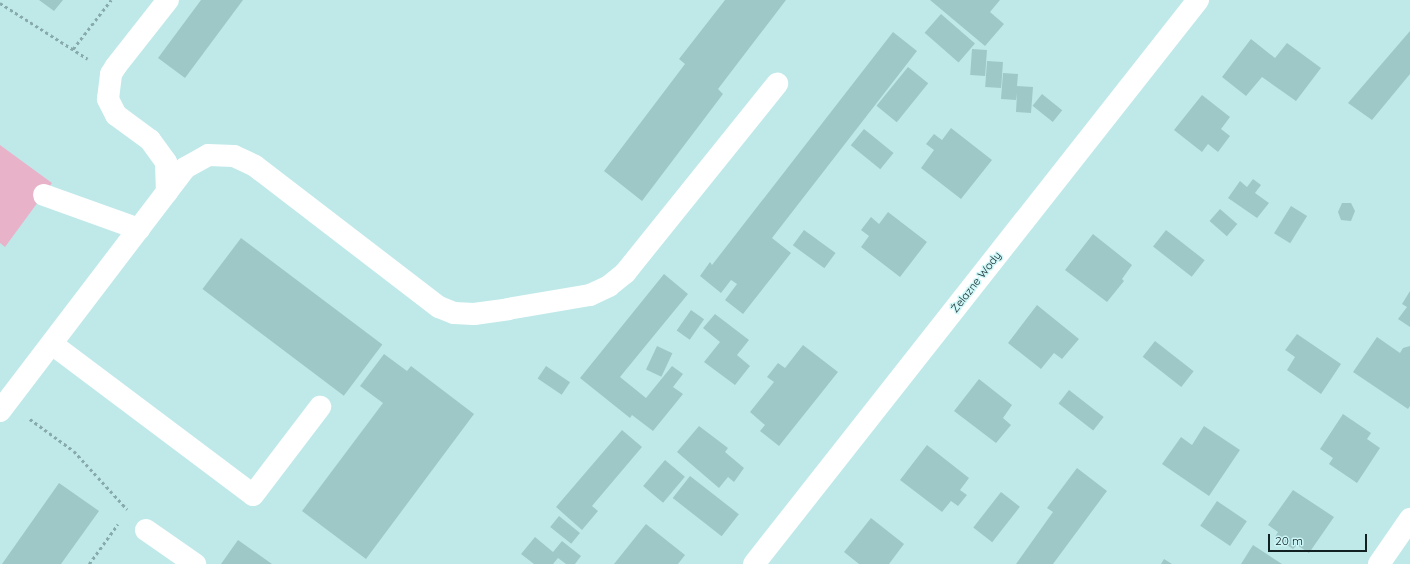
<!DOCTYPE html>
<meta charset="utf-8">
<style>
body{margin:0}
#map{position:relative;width:1410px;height:564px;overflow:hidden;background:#bfe9e9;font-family:Quicksand,sans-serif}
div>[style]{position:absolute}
.green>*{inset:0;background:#e8b3c8}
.building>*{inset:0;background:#9ec7c8;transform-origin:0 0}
.path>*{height:2.5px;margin-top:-1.25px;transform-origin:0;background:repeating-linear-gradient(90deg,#8aa 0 3px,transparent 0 6px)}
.minor>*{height:22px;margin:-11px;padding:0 11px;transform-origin:11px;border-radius:11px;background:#fff}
span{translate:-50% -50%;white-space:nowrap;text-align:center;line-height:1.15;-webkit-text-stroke:3px #ccf6f7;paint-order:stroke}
.street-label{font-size:11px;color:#112121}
.scale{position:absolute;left:1268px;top:534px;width:99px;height:18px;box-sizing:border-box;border:2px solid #112121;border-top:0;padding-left:5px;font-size:12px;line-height:14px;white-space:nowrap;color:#112121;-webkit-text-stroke:3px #ccf6f7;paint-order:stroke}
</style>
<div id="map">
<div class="green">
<div style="clip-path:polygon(0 145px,52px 183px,5px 247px,0 243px)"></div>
</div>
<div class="building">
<div style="clip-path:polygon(39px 0,63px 0,54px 11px)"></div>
<div style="clip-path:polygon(201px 0,243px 0,185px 78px,158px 58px)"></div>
<div style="clip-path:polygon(725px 0,786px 0,718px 89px,723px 94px,642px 201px,604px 171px,685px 64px,679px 59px)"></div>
<div style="clip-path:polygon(930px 0,1000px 0,990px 12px,1004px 24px,985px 46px)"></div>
<div style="left:941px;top:14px;width:45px;height:25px;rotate:41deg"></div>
<div style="clip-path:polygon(1410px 31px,1410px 74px,1372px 120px,1348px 103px)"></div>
<div style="clip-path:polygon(893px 32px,917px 51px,772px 238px,791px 253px,743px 314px,725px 300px,737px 284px,731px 280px,721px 293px,700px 276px,710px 262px,712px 265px)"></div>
<div style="clip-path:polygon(1251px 39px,1275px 58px,1287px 43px,1321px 68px,1296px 101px,1262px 77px,1246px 96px,1222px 77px)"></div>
<div style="left:972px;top:49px;width:15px;height:26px;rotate:4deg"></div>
<div style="left:987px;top:61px;width:16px;height:26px;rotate:4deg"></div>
<div style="left:908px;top:67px;width:26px;height:50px;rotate:39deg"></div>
<div style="clip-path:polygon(1003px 73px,1018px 74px,1017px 86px,1033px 87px,1031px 113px,1016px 112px,1017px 93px,1016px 100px,1001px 99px)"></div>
<div style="left:1042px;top:94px;width:26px;height:15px;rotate:39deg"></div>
<div style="clip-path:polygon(1202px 95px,1230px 117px,1221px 129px,1230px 136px,1218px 152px,1208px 144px,1202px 152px,1174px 130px)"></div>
<div style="clip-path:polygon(951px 128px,992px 160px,961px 199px,921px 168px,934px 150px,926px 144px,934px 134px,942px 140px)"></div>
<div style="left:864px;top:129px;width:38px;height:21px;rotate:39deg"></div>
<div style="clip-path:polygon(1253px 179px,1261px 185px,1255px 193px,1269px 203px,1257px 218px,1228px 198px,1240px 181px,1247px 187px)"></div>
<div style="clip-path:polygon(1342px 203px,1351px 203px,1355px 211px,1351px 221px,1341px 220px,1338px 212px)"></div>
<div style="left:1291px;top:206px;width:19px;height:32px;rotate:32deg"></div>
<div style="left:1220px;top:209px;width:23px;height:16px;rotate:41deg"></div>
<div style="clip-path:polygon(888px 212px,927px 242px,900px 277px,861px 247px,869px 236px,861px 230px,871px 217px,879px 224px)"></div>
<div style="left:804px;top:230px;width:39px;height:19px;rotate:36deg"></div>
<div style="left:1166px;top:230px;width:49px;height:21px;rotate:38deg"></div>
<div style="clip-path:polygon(1093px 234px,1132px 265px,1122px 279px,1124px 281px,1107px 302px,1065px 270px)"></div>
<div style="left:241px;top:238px;width:177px;height:64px;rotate:37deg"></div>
<div style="clip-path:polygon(664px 274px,688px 294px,620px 377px,646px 398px,672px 366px,683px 374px,673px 387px,683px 394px,653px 431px,632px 415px,630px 418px,580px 378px)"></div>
<div style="clip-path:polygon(1410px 291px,1410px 327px,1398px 319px,1407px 307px,1402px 304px)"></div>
<div style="clip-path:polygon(1037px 305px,1079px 339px,1062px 359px,1054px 353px,1041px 369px,1008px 343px)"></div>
<div style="left:691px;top:310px;width:16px;height:25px;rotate:35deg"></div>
<div style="clip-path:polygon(715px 314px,749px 340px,737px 355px,750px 366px,735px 385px,704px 362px,720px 342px,703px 328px)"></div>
<div style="clip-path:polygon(1297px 334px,1341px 364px,1321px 394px,1287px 370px,1295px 357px,1285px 350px)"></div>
<div style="clip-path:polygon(1377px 337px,1400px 353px,1403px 348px,1410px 346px,1410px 406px,1408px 409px,1353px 372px)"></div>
<div style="left:1155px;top:341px;width:49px;height:20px;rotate:38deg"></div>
<div style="clip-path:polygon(803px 345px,838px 372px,779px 446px,760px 431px,765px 425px,750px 412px,774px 382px,767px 377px,778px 363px,785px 368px)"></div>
<div style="left:657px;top:346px;width:17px;height:26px;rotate:25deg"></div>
<div style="clip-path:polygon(384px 354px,407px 371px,411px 366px,474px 414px,366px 559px,302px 511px,383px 403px,360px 386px)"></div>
<div style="left:546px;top:366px;width:29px;height:15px;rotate:34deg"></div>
<div style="clip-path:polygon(979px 379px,1012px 405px,1003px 418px,1011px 425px,996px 443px,954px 411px)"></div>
<div style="left:1069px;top:390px;width:44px;height:17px;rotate:38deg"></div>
<div style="clip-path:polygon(1343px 414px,1371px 433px,1367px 439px,1380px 448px,1357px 483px,1329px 464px,1333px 458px,1320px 449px)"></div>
<div style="clip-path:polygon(699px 426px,728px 448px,725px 452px,744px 468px,734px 482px,728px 477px,719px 488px,677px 452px)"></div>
<div style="clip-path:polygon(1204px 426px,1240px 450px,1209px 496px,1162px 464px,1181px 437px,1192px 445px)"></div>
<div style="clip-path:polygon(622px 430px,642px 447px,592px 506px,598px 511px,582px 530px,556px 507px)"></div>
<div style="clip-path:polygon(927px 445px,969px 478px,960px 490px,967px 495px,958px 506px,951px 501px,942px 512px,900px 480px)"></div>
<div style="left:665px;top:460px;width:26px;height:34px;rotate:40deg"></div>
<div style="clip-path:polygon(1077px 468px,1107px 491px,1053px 564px,1016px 564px,1053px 512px,1047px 508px)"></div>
<div style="left:690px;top:476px;width:62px;height:28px;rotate:38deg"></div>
<div style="clip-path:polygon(59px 483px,99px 511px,61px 564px,2px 564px)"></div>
<div style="clip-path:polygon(1293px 490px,1334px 517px,1309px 553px,1297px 545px,1293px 549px,1275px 537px,1278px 532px,1268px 525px)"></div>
<div style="left:1001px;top:492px;width:24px;height:45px;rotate:38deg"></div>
<div style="left:1217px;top:501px;width:36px;height:30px;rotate:34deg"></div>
<div style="left:559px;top:516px;width:27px;height:14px;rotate:39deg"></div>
<div style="clip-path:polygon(871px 518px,904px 544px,889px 564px,859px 564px,844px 552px)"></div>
<div style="clip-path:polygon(646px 524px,685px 555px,678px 564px,614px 564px)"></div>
<div style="clip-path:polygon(535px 537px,553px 552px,562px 541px,581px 556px,575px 564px,566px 564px,558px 558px,553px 564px,534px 564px,521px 554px)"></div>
<div style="clip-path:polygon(238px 540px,272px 564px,221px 564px)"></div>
<div style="clip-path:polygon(1253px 545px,1282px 564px,1241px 564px)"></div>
<div style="clip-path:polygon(1164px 559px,1172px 564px,1161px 564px)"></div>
</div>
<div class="path">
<div style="left:0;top:3px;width:104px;rotate:32.5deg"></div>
<div style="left:73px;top:49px;width:62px;rotate:-52.2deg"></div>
<div style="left:30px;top:419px;width:54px;rotate:36deg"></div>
<div style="left:74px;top:451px;width:79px;rotate:47.6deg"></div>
<div style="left:89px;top:564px;width:49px;rotate:-54.1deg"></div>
</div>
<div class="minor">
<div style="left:167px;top:192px;width:30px;rotate:-53deg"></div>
<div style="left:185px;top:168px;width:26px;rotate:-29deg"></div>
<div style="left:208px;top:155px;width:26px;rotate:2deg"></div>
<div style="left:234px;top:156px;width:23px;rotate:25deg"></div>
<div style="left:255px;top:166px;width:232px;rotate:37.5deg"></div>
<div style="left:439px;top:307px;width:16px;rotate:22deg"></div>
<div style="left:454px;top:313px;width:20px;rotate:3deg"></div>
<div style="left:474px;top:314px;width:34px;rotate:-8deg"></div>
<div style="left:508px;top:309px;width:83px;rotate:-9.7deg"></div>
<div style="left:590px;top:295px;width:21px;rotate:-25deg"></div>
<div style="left:609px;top:286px;width:21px;rotate:-39deg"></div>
<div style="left:625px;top:273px;width:243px;rotate:-51.2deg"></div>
<div style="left:44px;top:195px;width:101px;rotate:19.7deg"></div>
<div style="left:52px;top:344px;width:251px;rotate:36.9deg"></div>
<div style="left:253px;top:495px;width:111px;rotate:-52.7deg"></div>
<div style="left:0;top:411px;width:275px;rotate:-52.7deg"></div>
<div style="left:167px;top:192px;width:30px;rotate:-92deg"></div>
<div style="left:166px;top:162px;width:27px;rotate:-126deg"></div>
<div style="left:150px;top:140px;width:42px;rotate:-143.7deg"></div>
<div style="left:116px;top:115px;width:18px;rotate:-117deg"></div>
<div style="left:108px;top:99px;width:25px;rotate:-83deg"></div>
<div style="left:111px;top:74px;width:9px;rotate:-58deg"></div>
<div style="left:116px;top:66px;width:84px;rotate:-51.8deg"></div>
<div style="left:146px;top:530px;width:60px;rotate:34.8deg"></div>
<div style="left:754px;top:564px;width:718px;rotate:-51.79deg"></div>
<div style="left:1379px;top:564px;width:55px;rotate:-55.4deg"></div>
</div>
<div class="street-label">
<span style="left:976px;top:282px;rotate:-52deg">Żelazne Wody</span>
</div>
<div class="scale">20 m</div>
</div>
